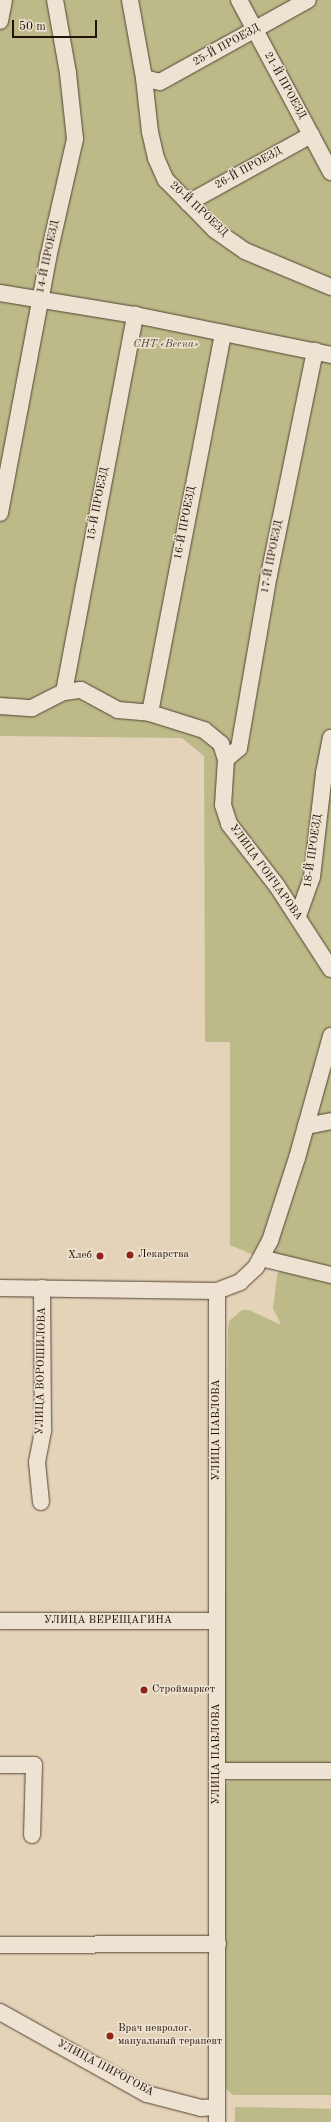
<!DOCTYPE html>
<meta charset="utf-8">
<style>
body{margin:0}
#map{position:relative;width:331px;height:2122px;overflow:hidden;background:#e5d3b9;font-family:"Old Standard TT",serif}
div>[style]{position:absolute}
.green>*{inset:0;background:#bdba8a;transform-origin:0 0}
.roads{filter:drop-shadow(0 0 1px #544333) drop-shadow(0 0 1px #544333)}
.minor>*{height:16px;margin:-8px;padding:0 8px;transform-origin:8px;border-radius:8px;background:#eee2d2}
.dots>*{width:11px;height:11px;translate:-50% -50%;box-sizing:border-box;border:2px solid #eee2d2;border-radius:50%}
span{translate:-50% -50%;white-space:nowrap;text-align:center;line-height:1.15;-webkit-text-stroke:3px #eee2d2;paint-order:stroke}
.street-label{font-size:11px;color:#231306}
.park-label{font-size:11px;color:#51452e;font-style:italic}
.poi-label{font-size:11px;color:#231306}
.left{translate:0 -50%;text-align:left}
.right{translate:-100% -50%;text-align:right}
.scale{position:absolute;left:12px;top:20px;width:85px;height:18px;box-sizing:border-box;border:2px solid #231306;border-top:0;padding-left:5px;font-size:12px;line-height:14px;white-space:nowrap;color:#231306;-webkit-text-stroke:3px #eee2d2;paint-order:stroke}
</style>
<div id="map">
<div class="green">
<div style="clip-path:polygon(0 0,331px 0,331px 1771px,223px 1771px,228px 1329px,229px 1321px,242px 1310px,249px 1310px,281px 1325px,273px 1308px,277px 1275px,282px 1267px,230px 1245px,230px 1042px,205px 1042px,204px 756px,182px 738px,0 736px)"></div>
<div style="clip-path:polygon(229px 1780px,331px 1780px,331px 2095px,233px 2095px,226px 2089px,224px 1787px)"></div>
<div style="left:235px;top:2107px;width:96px;height:15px;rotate:1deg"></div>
</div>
<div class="roads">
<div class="minor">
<div style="left:130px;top:0;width:79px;rotate:79.8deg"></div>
<div style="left:144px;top:78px;width:54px;rotate:83.7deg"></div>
<div style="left:150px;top:132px;width:27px;rotate:77deg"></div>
<div style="left:156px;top:158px;width:24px;rotate:66deg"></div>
<div style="left:166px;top:180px;width:70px;rotate:45.6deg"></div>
<div style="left:215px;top:230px;width:37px;rotate:35deg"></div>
<div style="left:245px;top:251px;width:93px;rotate:22.7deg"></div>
<div style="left:239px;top:0;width:195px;rotate:61.9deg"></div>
<div style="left:0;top:21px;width:21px;rotate:-79deg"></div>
<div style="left:144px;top:78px;width:16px;rotate:14deg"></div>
<div style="left:160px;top:82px;width:169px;rotate:-29deg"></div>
<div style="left:188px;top:203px;width:141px;rotate:-28.9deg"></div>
<div style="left:0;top:293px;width:137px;rotate:9.3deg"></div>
<div style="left:135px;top:315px;width:200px;rotate:11.5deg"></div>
<div style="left:0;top:513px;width:259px;rotate:-79.3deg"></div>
<div style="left:48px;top:258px;width:122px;rotate:-77.2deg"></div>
<div style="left:75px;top:139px;width:66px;rotate:-96.1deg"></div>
<div style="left:68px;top:73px;width:74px;rotate:-100.1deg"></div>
<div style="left:64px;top:692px;width:384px;rotate:-79.3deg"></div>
<div style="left:0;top:706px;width:32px;rotate:4deg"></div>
<div style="left:32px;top:708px;width:36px;rotate:-27deg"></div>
<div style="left:64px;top:692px;width:17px;rotate:-7deg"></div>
<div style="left:81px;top:690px;width:42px;rotate:28.4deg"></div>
<div style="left:118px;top:710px;width:32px;rotate:5deg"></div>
<div style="left:150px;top:713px;width:57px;rotate:17.5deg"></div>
<div style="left:204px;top:730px;width:22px;rotate:39deg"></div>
<div style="left:221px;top:744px;width:16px;rotate:72deg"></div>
<div style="left:226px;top:759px;width:46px;rotate:93.7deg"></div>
<div style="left:223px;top:805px;width:20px;rotate:72deg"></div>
<div style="left:229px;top:824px;width:78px;rotate:52.3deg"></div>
<div style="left:277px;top:886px;width:99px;rotate:57deg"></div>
<div style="left:150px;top:713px;width:387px;rotate:-79.1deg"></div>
<div style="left:226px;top:759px;width:17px;rotate:-40deg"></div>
<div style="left:239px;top:748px;width:176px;rotate:-80.2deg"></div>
<div style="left:269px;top:575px;width:229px;rotate:-78.4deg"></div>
<div style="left:298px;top:916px;width:41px;rotate:-70.3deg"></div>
<div style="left:312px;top:877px;width:105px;rotate:-83.4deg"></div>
<div style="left:324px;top:773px;width:36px;rotate:-79deg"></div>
<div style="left:306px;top:1126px;width:25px;rotate:-11deg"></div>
<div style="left:261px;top:1258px;width:72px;rotate:13.7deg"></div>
<div style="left:0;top:1288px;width:217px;rotate:0.8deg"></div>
<div style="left:217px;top:1291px;width:25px;rotate:-21deg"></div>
<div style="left:240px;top:1282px;width:22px;rotate:-43deg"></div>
<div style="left:256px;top:1267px;width:30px;rotate:-62deg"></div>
<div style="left:270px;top:1241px;width:87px;rotate:-72deg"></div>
<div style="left:297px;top:1158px;width:127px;rotate:-74.4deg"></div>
<div style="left:41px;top:1502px;width:40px;rotate:-95.7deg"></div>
<div style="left:37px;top:1462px;width:33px;rotate:-79deg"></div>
<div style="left:43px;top:1430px;width:142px;rotate:-90.4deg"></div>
<div style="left:0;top:1621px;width:217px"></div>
<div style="left:0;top:1765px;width:34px"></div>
<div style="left:34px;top:1765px;width:70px;rotate:91.6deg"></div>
<div style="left:217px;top:1771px;width:114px"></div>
<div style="left:0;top:1945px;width:218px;rotate:-0.3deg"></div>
<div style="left:0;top:2012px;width:168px;rotate:29.2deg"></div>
<div style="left:147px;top:2094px;width:56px;rotate:14.5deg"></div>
<div style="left:201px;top:2108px;width:16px;rotate:-4deg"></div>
<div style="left:217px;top:2122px;width:831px;rotate:-90deg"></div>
</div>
</div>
<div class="dots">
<div style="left:130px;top:1255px;background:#8f2418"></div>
<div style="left:100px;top:1256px;background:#8f2418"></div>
<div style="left:144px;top:1690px;background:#8f2418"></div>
<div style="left:110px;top:2036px;background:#8f2418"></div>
</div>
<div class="street-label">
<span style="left:227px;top:46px;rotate:-29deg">25-Й ПРОЕЗД</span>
<span style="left:284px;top:86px;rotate:61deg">21-Й ПРОЕЗД</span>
<span style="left:249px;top:169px;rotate:-29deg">26-Й ПРОЕЗД</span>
<span style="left:198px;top:210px;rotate:43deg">20-Й ПРОЕЗД</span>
<span style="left:49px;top:257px;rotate:-78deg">14-Й ПРОЕЗД</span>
<span style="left:99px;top:504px;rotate:-79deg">15-Й ПРОЕЗД</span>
<span style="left:186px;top:523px;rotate:-79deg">16-Й ПРОЕЗД</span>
<span style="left:273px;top:557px;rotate:-79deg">17-Й ПРОЕЗД</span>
<span style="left:314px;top:851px;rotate:-82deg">18-Й ПРОЕЗД</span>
<span style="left:265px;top:873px;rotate:54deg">УЛИЦА ГОНЧАРОВА</span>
<span style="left:42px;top:1371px;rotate:-89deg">УЛИЦА ВОРОШИЛОВА</span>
<span style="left:217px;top:1430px;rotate:-90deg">УЛИЦА ПАВЛОВА</span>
<span style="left:108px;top:1621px">УЛИЦА ВЕРЕЩАГИНА</span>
<span style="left:217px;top:1754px;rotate:-90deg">УЛИЦА ПАВЛОВА</span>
<span style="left:105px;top:2069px;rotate:28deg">УЛИЦА ПИРОГОВА</span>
</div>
<div class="park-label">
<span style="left:166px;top:345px">СНТ «Весна»</span>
</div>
<div class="poi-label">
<span class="left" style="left:138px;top:1255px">Лекарства</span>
<span class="right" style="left:92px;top:1256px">Хлеб</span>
<span class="left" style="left:152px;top:1690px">Строймаркет</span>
<span class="left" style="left:118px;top:2036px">Врач невролог,<br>мануальный терапевт</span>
</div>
<div class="scale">50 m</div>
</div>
